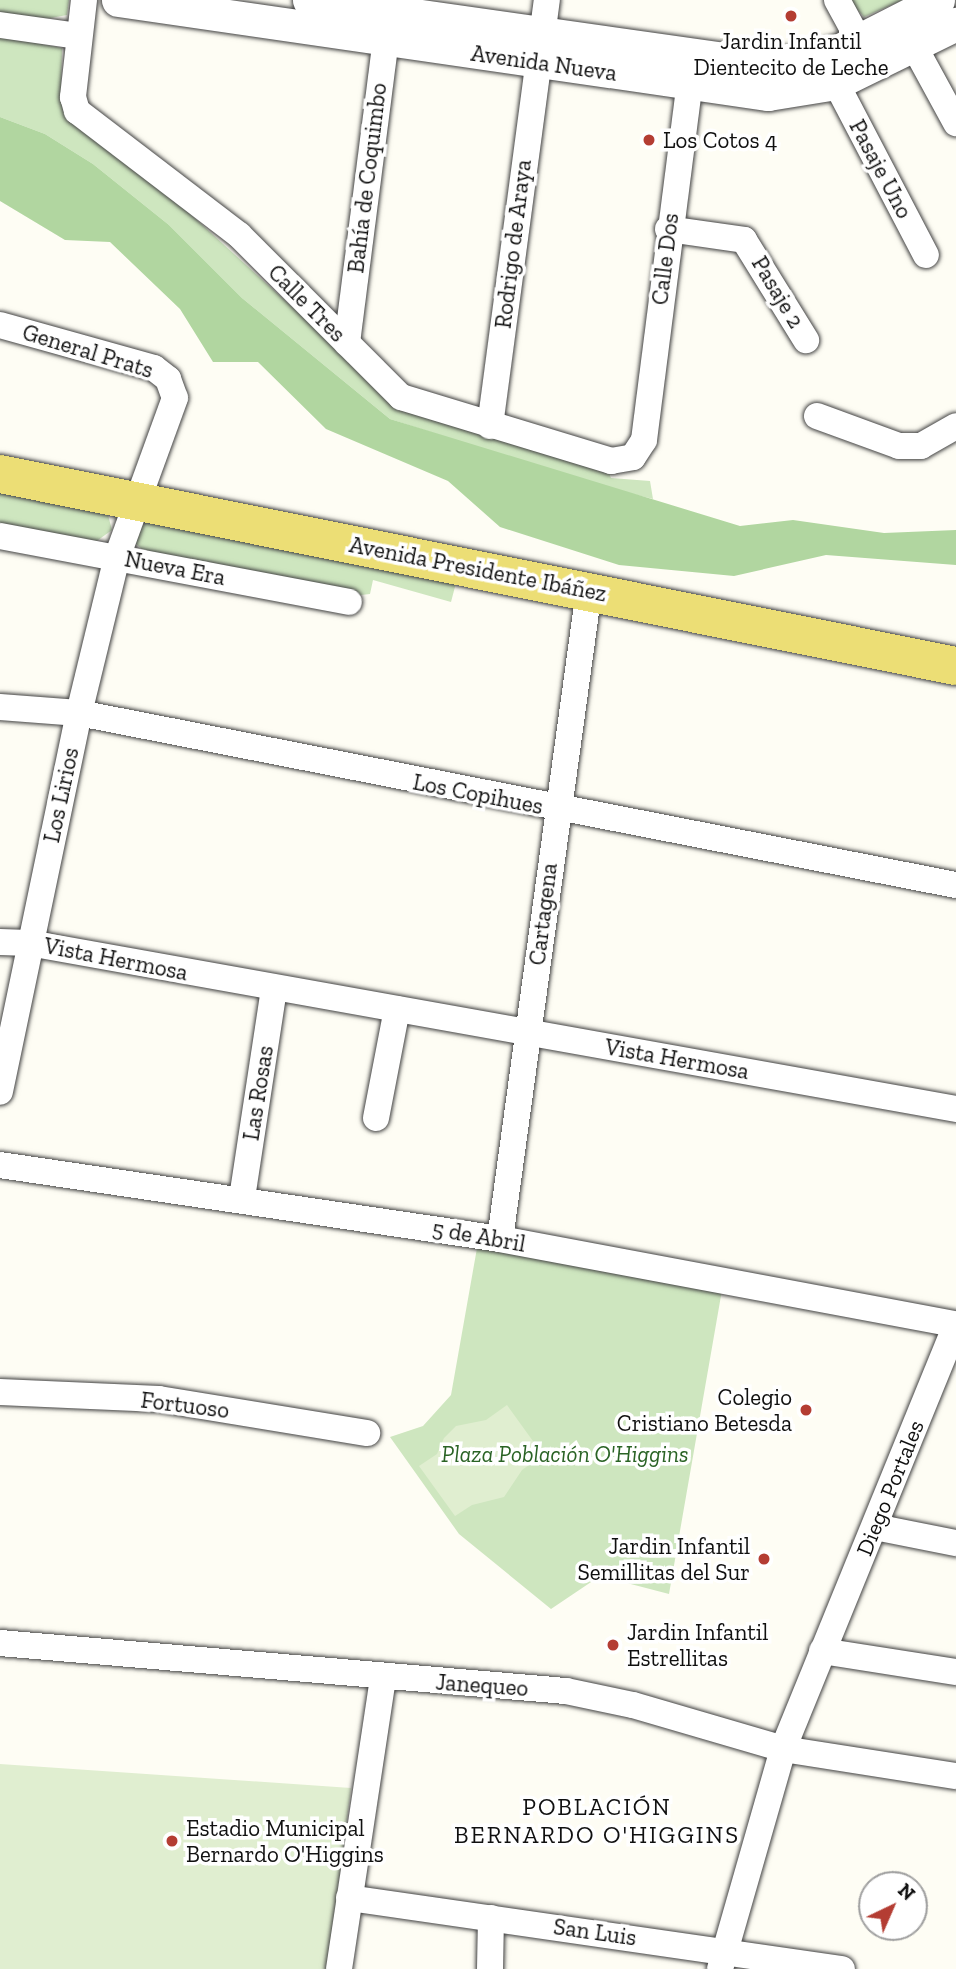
<!DOCTYPE html>
<meta charset="utf-8">
<style>
body{margin:0}
#map{position:relative;width:956px;height:1969px;overflow:hidden;background:#fefdf4;font-family:"Zilla Slab",serif}
div>[style]{position:absolute}
.green>*{inset:0;background:#cee6bf}
.forest>*{inset:0;background:#b1d6a0}
.pitch>*{inset:0;background:#e0eed0}
.roads{filter:drop-shadow(0 0 2px #434343) drop-shadow(0 0 2px #434343)}
.minor>*{height:26px;margin:-13px;padding:0 13px;transform-origin:13px;border-radius:13px;background:#fff}
.tertiary>*{height:33px;margin:-16.5px;padding:0 16.5px;transform-origin:16.5px;border-radius:16.5px;background:#fff}
.primary>*{height:38px;margin:-19px;padding:0 19px;transform-origin:19px;border-radius:19px;background:#ecde75}
.dots>*{width:19px;height:19px;translate:-50% -50%;box-sizing:border-box;border:4px solid #fff;border-radius:50%}
span{translate:-50% -50%;white-space:nowrap;text-align:center;line-height:1.15;-webkit-text-stroke:7px #fff;paint-order:stroke}
.poi-label{font-size:23px;color:#101010}
.left{translate:0 -50%;text-align:left}
.right{translate:-100% -50%;text-align:right}
.street-label{font-size:23px;color:#101010}
.park-label{font-size:23px;color:#2a6325;font-style:italic}
.neighbourhood-label{font-size:24px;color:#101010;letter-spacing:2px}
.north{position:absolute;left:858px;top:1871px;width:70px;height:70px;box-sizing:border-box;background:#fff;border:2px solid #9f9f9f;border-radius:50%;rotate:44deg;font-size:19px;font-weight:700;line-height:28px;text-align:center;color:#101010}
.north::after{content:'';display:block;margin:auto;width:24px;height:32px;background:#b43d33;clip-path:polygon(50% 0,100% 100%,50% 72%,0 100%)}
</style>
<div id="map">
<div class="green">
<div style="clip-path:polygon(0 0,69px 0,67px 15px,45px 19px,0 13px)"></div>
<div style="clip-path:polygon(849px 0,903px 0,864px 17px)"></div>
<div style="clip-path:polygon(0 36px,62px 48px,61px 96px,394px 400px,609px 473px,611px 478px,650px 481px,653px 499px,593px 484px,390px 419px,242px 298px,169px 225px,93px 164px,45px 134px,0 117px)"></div>
<div style="clip-path:polygon(0 490px,108px 515px,112px 530px,94px 543px,0 528px)"></div>
<div style="clip-path:polygon(144px 520px,456px 583px,451px 602px,373px 580px,370px 594px,352px 596px,143px 550px,133px 541px)"></div>
<div style="clip-path:polygon(477px 1248px,722px 1290px,669px 1594px,600px 1576px,551px 1609px,459px 1534px,390px 1437px,423px 1426px,451px 1395px)"></div>
</div>
<div class="forest">
<div style="clip-path:polygon(0 117px,45px 134px,93px 164px,169px 225px,242px 298px,390px 419px,740px 526px,793px 520px,884px 533px,956px 530px,956px 565px,826px 555px,734px 576px,619px 565px,500px 527px,448px 481px,326px 429px,258px 362px,213px 362px,180px 309px,110px 242px,65px 240px,0 201px)"></div>
</div>
<div class="pitch">
<div style="clip-path:polygon(507px 1405px,543px 1455px,522px 1470px,504px 1497px,472px 1505px,455px 1516px,419px 1466px,437px 1454px,444px 1438px,456px 1426px,486px 1420px)"></div>
<div style="clip-path:polygon(0 1764px,351px 1788px,328px 1969px,0 1969px)"></div>
</div>
<div class="roads">
<div class="minor">
<div style="left:84px;top:0;width:98px;rotate:96.5deg"></div>
<div style="left:73px;top:97px;width:15px;rotate:74deg"></div>
<div style="left:77px;top:111px;width:204px;rotate:37.4deg"></div>
<div style="left:239px;top:235px;width:229px;rotate:45deg"></div>
<div style="left:401px;top:397px;width:220px;rotate:16.9deg"></div>
<div style="left:611px;top:461px;width:22px;rotate:-10deg"></div>
<div style="left:633px;top:457px;width:20px;rotate:-57deg"></div>
<div style="left:644px;top:440px;width:380px;rotate:-82.7deg"></div>
<div style="left:837px;top:0;width:65px;rotate:61.5deg"></div>
<div style="left:0;top:25px;width:78px;rotate:8.1deg"></div>
<div style="left:914px;top:46px;width:88px;rotate:61.4deg"></div>
<div style="left:836px;top:83px;width:194px;rotate:62.4deg"></div>
<div style="left:668px;top:229px;width:77px;rotate:8.2deg"></div>
<div style="left:744px;top:240px;width:118px;rotate:58.2deg"></div>
<div style="left:0;top:325px;width:160px;rotate:15.6deg"></div>
<div style="left:154px;top:368px;width:18px;rotate:38deg"></div>
<div style="left:168px;top:379px;width:20px;rotate:70deg"></div>
<div style="left:175px;top:398px;width:169px;rotate:110deg"></div>
<div style="left:117px;top:557px;width:161px;rotate:103.7deg"></div>
<div style="left:79px;top:713px;width:387px;rotate:101.8deg"></div>
<div style="left:347px;top:343px;width:324px;rotate:-82.7deg"></div>
<div style="left:817px;top:416px;width:87px;rotate:20.1deg"></div>
<div style="left:899px;top:446px;width:22px"></div>
<div style="left:921px;top:446px;width:40px;rotate:-29.7deg"></div>
<div style="left:490px;top:426px;width:430px;rotate:-82.4deg"></div>
<div style="left:0;top:536px;width:355px;rotate:10.7deg"></div>
<div style="left:0;top:707px;width:79px;rotate:4.3deg"></div>
<div style="left:79px;top:713px;width:894px;rotate:11.1deg"></div>
<div style="left:0;top:942px;width:29px;rotate:2deg"></div>
<div style="left:29px;top:943px;width:942px;rotate:10.15deg"></div>
<div style="left:376px;top:1118px;width:111px;rotate:-79.1deg"></div>
<div style="left:0;top:1165px;width:505px;rotate:8.42deg"></div>
<div style="left:500px;top:1239px;width:464px;rotate:10.6deg"></div>
<div style="left:242px;top:1198px;width:212px;rotate:-81.3deg"></div>
<div style="left:500px;top:1239px;width:655px;rotate:-82.19deg"></div>
<div style="left:0;top:1392px;width:159px;rotate:2.5deg"></div>
<div style="left:159px;top:1399px;width:211px;rotate:9.3deg"></div>
<div style="left:875px;top:1527px;width:83px;rotate:11.2deg"></div>
<div style="left:0;top:1643px;width:568px;rotate:4.85deg"></div>
<div style="left:566px;top:1691px;width:68px;rotate:11.8deg"></div>
<div style="left:633px;top:1705px;width:156px;rotate:16.3deg"></div>
<div style="left:783px;top:1749px;width:175px;rotate:8.9deg"></div>
<div style="left:822px;top:1651px;width:136px;rotate:8.9deg"></div>
<div style="left:349px;top:1898px;width:498px;rotate:8.2deg"></div>
<div style="left:339px;top:1969px;width:294px;rotate:-81.4deg"></div>
<div style="left:490px;top:1969px;width:51px;rotate:-88.9deg"></div>
<div style="left:720px;top:1969px;width:229px;rotate:-74deg"></div>
<div style="left:783px;top:1749px;width:458px;rotate:-67.8deg"></div>
</div>
<div class="tertiary">
<div style="left:118px;top:0;width:657px;rotate:8.23deg"></div>
<div style="left:768px;top:94px;width:69px;rotate:-9.2deg"></div>
<div style="left:836px;top:83px;width:134px;rotate:-26.2deg"></div>
<div style="left:309px;top:0;width:452px;rotate:8.1deg"></div>
<div style="left:756px;top:64px;width:46px;rotate:-3.7deg"></div>
<div style="left:802px;top:61px;width:40px;rotate:-16deg"></div>
<div style="left:840px;top:50px;width:110px;rotate:-27deg"></div>
</div>
<div class="primary">
<div style="left:0;top:474px;width:975px;rotate:11.36deg"></div>
</div>
</div>
<div class="dots">
<div style="left:791px;top:16px;background:#b43d33"></div>
<div style="left:649px;top:140px;background:#b43d33"></div>
<div style="left:806px;top:1410px;background:#b43d33"></div>
<div style="left:764px;top:1559px;background:#b43d33"></div>
<div style="left:613px;top:1645px;background:#b43d33"></div>
<div style="left:172px;top:1841px;background:#b43d33"></div>
</div>
<div class="poi-label">
<span style="left:791px;top:54px">Jardin Infantil<br>Dientecito de Leche</span>
<span class="left" style="left:663px;top:140px">Los Cotos 4</span>
<span class="right" style="left:792px;top:1410px">Colegio<br>Cristiano Betesda</span>
<span class="right" style="left:750px;top:1559px">Jardin Infantil<br>Semillitas del Sur</span>
<span class="left" style="left:627px;top:1645px">Jardin Infantil<br>Estrellitas</span>
<span class="left" style="left:186px;top:1841px">Estadio Municipal<br>Bernardo O'Higgins</span>
</div>
<div class="street-label">
<span style="left:544px;top:63px;rotate:8deg">Avenida Nueva</span>
<span style="left:881px;top:169px;rotate:62deg">Pasaje Uno</span>
<span style="left:367px;top:178px;rotate:-83deg">Bahía de Coquimbo</span>
<span style="left:513px;top:244px;rotate:-83deg">Rodrigo de Araya</span>
<span style="left:665px;top:259px;rotate:-83deg">Calle Dos</span>
<span style="left:778px;top:292px;rotate:59deg">Pasaje 2</span>
<span style="left:307px;top:303px;rotate:45deg">Calle Tres</span>
<span style="left:88px;top:351px;rotate:17deg">General Prats</span>
<span style="left:175px;top:568px;rotate:11deg">Nueva Era</span>
<span style="left:478px;top:569px;rotate:11deg">Avenida Presidente Ibáñez</span>
<span style="left:478px;top:794px;rotate:11deg">Los Copihues</span>
<span style="left:61px;top:795px;rotate:-78deg">Los Lirios</span>
<span style="left:543px;top:914px;rotate:-83deg">Cartagena</span>
<span style="left:116px;top:959px;rotate:11deg">Vista Hermosa</span>
<span style="left:677px;top:1059px;rotate:10deg">Vista Hermosa</span>
<span style="left:258px;top:1093px;rotate:-81deg">Las Rosas</span>
<span style="left:479px;top:1236px;rotate:10deg">5 de Abril</span>
<span style="left:185px;top:1405px;rotate:7deg">Fortuoso</span>
<span style="left:890px;top:1488px;rotate:-68deg">Diego Portales</span>
<span style="left:482px;top:1685px;rotate:4deg">Janequeo</span>
<span style="left:595px;top:1932px;rotate:8deg">San Luis</span>
</div>
<div class="park-label">
<span style="left:565px;top:1454px">Plaza Población O'Higgins</span>
</div>
<div class="neighbourhood-label">
<span style="left:597px;top:1821px">POBLACIÓN<br>BERNARDO O'HIGGINS</span>
</div>
<div class="north">N</div>
</div>
